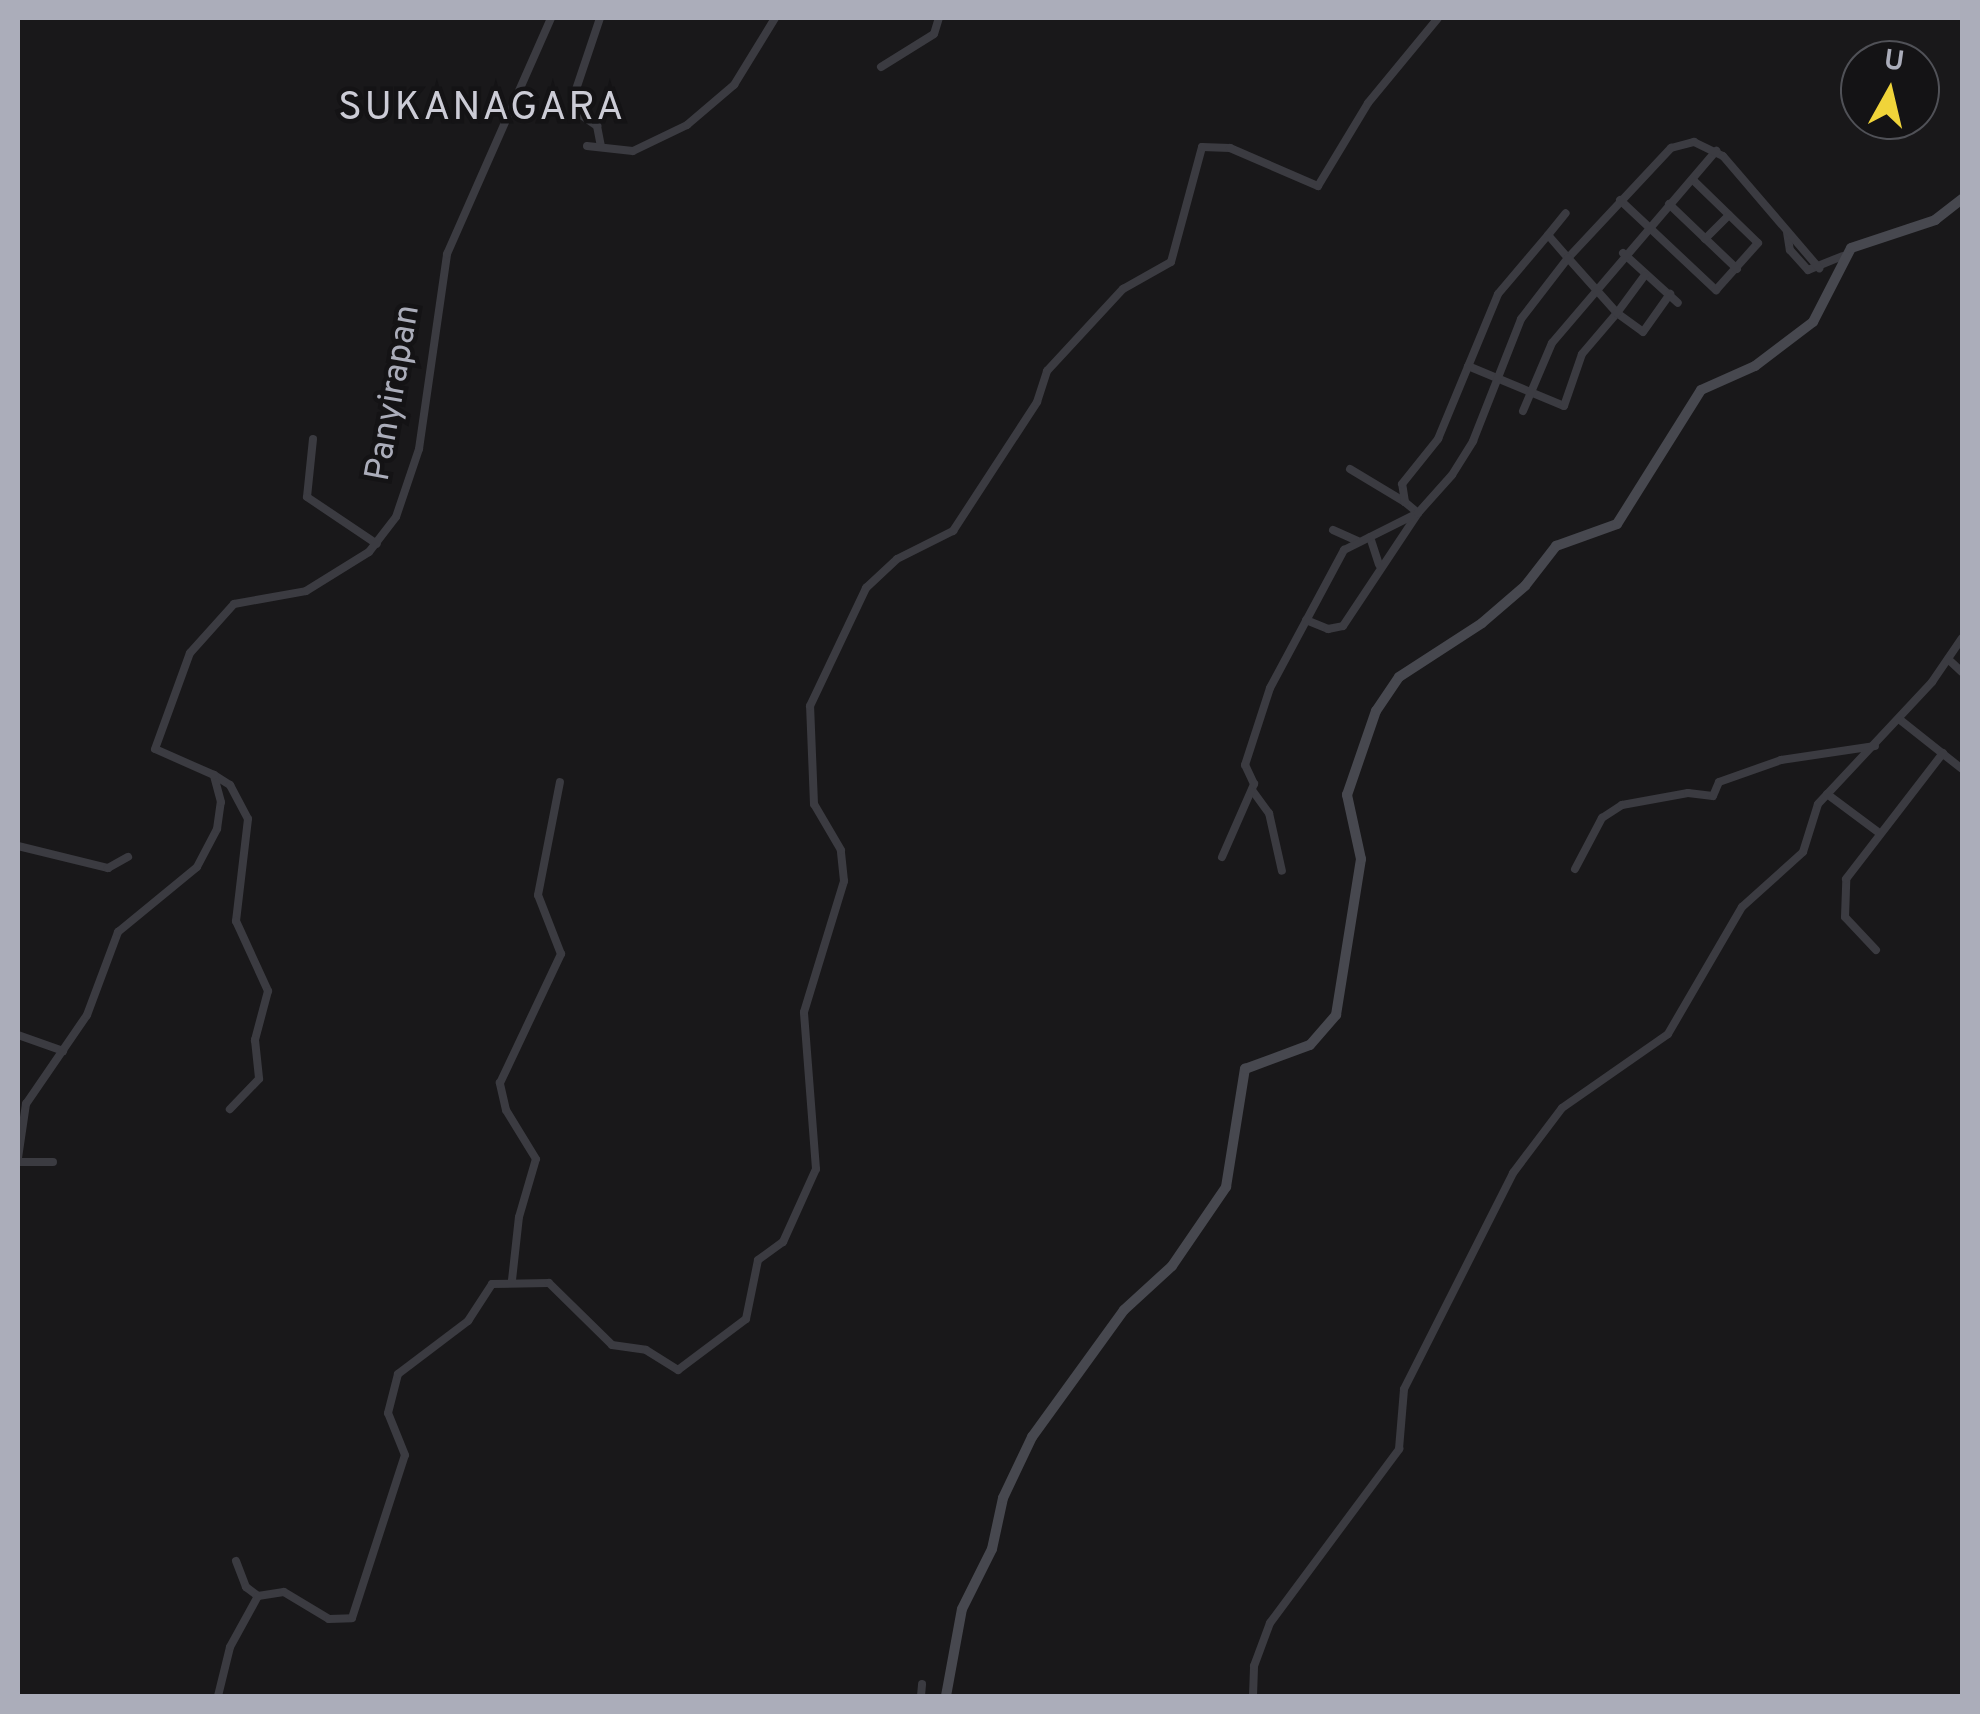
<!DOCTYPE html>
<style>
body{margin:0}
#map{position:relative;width:1980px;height:1714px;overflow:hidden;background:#19181a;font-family:Overpass,sans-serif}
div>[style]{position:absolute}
.street>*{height:8px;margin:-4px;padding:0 4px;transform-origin:4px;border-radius:4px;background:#3b3b41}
.secondary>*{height:10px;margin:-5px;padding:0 5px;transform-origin:5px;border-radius:5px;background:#47484f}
span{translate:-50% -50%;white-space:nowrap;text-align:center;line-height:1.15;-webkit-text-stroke:9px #141315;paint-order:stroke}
.street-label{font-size:35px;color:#abadba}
.quarter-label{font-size:40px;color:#ccccd6;letter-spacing:2.5px}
.frame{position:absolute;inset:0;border:20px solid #abadba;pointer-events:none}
.north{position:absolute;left:1840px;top:40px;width:100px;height:100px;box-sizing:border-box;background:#141315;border:2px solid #505157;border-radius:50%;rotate:8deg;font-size:28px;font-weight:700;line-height:40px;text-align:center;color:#abadba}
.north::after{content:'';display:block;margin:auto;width:35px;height:45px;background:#f0d43a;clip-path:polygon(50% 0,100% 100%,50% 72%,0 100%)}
</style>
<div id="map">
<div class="street">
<div style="left:600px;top:18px;width:88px;rotate:108.6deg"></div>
<div style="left:572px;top:101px;width:10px;rotate:73deg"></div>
<div style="left:575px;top:111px;width:27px;rotate:34deg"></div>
<div style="left:597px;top:126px;width:21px;rotate:79deg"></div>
<div style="left:881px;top:67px;width:62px;rotate:-31.9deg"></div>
<div style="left:934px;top:34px;width:17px;rotate:-73deg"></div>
<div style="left:587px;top:146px;width:46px;rotate:6.2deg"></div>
<div style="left:633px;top:151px;width:60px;rotate:-25.7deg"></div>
<div style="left:687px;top:125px;width:62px;rotate:-40.4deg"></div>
<div style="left:734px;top:85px;width:79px;rotate:-58.5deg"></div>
<div style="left:1620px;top:200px;width:132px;rotate:43.2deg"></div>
<div style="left:1716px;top:290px;width:63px;rotate:-48.2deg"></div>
<div style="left:1758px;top:243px;width:91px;rotate:-135.9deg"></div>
<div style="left:1669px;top:204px;width:94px;rotate:43.7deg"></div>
<div style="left:1787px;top:232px;width:18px;rotate:81deg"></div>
<div style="left:1790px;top:250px;width:27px;rotate:48deg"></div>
<div style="left:1808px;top:270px;width:37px;rotate:-22deg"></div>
<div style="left:1548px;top:235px;width:28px;rotate:-51deg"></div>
<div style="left:1705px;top:239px;width:34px;rotate:-45deg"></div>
<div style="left:1623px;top:253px;width:74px;rotate:42.3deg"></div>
<div style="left:1468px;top:366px;width:104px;rotate:22.6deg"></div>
<div style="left:1564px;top:406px;width:55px;rotate:-70.9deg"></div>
<div style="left:1582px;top:354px;width:54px;rotate:-49.5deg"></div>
<div style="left:1617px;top:313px;width:32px;rotate:36deg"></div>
<div style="left:1643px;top:332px;width:47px;rotate:-54.6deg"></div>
<div style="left:1523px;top:411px;width:74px;rotate:-66.9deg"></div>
<div style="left:1552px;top:343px;width:253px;rotate:-49.5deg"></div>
<div style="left:313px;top:439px;width:58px;rotate:95.9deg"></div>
<div style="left:307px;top:497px;width:84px;rotate:33.9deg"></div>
<div style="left:1350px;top:469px;width:64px;rotate:31deg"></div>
<div style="left:1333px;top:530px;width:27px;rotate:24deg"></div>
<div style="left:1370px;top:537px;width:29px;rotate:72deg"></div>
<div style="left:1306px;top:620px;width:24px;rotate:22deg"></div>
<div style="left:1328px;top:629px;width:15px;rotate:-11deg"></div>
<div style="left:1343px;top:626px;width:136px;rotate:-56.4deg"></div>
<div style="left:1418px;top:513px;width:17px;rotate:-140deg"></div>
<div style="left:1405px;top:502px;width:18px;rotate:-99deg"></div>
<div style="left:1402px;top:484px;width:58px;rotate:-51.3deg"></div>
<div style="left:1438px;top:439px;width:157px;rotate:-67.5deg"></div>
<div style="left:1498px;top:294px;width:77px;rotate:-49.7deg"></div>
<div style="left:1548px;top:235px;width:30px;rotate:49deg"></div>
<div style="left:1568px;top:258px;width:151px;rotate:-46.9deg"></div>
<div style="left:1671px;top:148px;width:24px;rotate:-15deg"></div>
<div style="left:1694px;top:142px;width:32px;rotate:26deg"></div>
<div style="left:1723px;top:156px;width:148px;rotate:49.4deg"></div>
<div style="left:1948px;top:659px;width:19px;rotate:43deg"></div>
<div style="left:1899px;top:719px;width:80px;rotate:38.4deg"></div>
<div style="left:214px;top:775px;width:19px;rotate:32deg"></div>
<div style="left:230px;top:785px;width:38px;rotate:62deg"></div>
<div style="left:248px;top:819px;width:103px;rotate:96.7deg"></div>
<div style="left:236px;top:921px;width:77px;rotate:65.4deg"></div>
<div style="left:268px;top:991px;width:51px;rotate:104.9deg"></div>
<div style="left:255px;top:1040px;width:39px;rotate:84deg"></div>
<div style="left:259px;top:1079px;width:42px;rotate:134deg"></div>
<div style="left:1252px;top:790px;width:29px;rotate:54deg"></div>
<div style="left:1269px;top:813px;width:59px;rotate:77.4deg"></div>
<div style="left:1827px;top:794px;width:64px;rotate:36.7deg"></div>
<div style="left:18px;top:846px;width:93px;rotate:13.7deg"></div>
<div style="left:108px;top:868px;width:23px;rotate:-29deg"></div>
<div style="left:1222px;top:857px;width:80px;rotate:-66.3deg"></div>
<div style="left:1254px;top:784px;width:21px;rotate:-115deg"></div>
<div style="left:1245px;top:765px;width:81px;rotate:-72deg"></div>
<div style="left:1270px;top:688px;width:157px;rotate:-61.8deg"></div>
<div style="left:1344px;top:550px;width:83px;rotate:-26.6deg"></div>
<div style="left:1418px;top:513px;width:51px;rotate:-48.2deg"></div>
<div style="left:1452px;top:475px;width:40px;rotate:-58deg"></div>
<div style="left:1473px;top:441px;width:131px;rotate:-68.5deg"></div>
<div style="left:1521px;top:319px;width:77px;rotate:-52.4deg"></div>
<div style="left:1568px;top:258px;width:74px;rotate:48.3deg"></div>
<div style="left:1617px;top:313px;width:47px;rotate:-53.6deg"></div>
<div style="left:1575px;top:869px;width:58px;rotate:-62.1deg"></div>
<div style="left:1602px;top:818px;width:24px;rotate:-33deg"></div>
<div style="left:1622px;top:805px;width:67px;rotate:-10.3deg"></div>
<div style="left:1688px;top:793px;width:25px;rotate:7deg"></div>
<div style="left:1713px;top:796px;width:15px;rotate:-67deg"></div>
<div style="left:1719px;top:782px;width:66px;rotate:-19.5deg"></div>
<div style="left:1781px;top:760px;width:95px;rotate:-8.5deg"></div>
<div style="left:1876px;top:950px;width:45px;rotate:-133.2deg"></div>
<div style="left:1845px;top:917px;width:38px;rotate:-88deg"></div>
<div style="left:1846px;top:879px;width:159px;rotate:-52.4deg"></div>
<div style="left:18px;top:1035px;width:48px;rotate:19.6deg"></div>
<div style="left:18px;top:1158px;width:55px;rotate:-81.6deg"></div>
<div style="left:26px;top:1104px;width:108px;rotate:-55.6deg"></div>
<div style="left:87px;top:1015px;width:89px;rotate:-69.5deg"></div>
<div style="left:118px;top:932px;width:102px;rotate:-39.4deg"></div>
<div style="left:197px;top:867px;width:43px;rotate:-62.2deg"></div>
<div style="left:217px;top:829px;width:27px;rotate:-82deg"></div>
<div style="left:221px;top:802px;width:28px;rotate:-105deg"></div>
<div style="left:214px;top:775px;width:64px;rotate:-156.2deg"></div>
<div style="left:155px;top:749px;width:102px;rotate:-70deg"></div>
<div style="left:190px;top:653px;width:66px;rotate:-48.1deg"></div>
<div style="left:234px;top:604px;width:73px;rotate:-10.2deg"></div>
<div style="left:306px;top:591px;width:74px;rotate:-31.8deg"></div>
<div style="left:369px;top:552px;width:44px;rotate:-52.4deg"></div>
<div style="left:396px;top:517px;width:72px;rotate:-71.3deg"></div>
<div style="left:419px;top:449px;width:197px;rotate:-81.8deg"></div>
<div style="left:447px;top:254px;width:258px;rotate:-66.2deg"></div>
<div style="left:18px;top:1162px;width:35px"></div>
<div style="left:512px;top:1280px;width:63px;rotate:-83.7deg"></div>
<div style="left:519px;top:1217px;width:60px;rotate:-73.7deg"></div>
<div style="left:536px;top:1159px;width:57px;rotate:-121.5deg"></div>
<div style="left:506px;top:1110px;width:28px;rotate:-103deg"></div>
<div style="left:500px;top:1083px;width:143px;rotate:-64.7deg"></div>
<div style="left:561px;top:954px;width:63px;rotate:-111.3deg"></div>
<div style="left:538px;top:895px;width:115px;rotate:-79deg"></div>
<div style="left:236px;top:1561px;width:28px;rotate:69deg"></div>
<div style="left:246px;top:1587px;width:15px;rotate:37deg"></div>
<div style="left:218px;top:1696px;width:50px;rotate:-76.2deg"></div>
<div style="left:230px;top:1647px;width:58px;rotate:-61.2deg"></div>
<div style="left:258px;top:1596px;width:26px;rotate:-9deg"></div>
<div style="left:284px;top:1592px;width:52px;rotate:31deg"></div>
<div style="left:329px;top:1619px;width:23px;rotate:-2deg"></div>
<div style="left:352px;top:1618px;width:171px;rotate:-72deg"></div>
<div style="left:405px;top:1455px;width:45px;rotate:-112deg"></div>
<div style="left:388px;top:1413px;width:40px;rotate:-75.6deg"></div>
<div style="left:398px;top:1374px;width:88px;rotate:-37.1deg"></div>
<div style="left:468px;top:1321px;width:44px;rotate:-57deg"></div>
<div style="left:492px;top:1284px;width:57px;rotate:-1deg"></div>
<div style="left:549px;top:1283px;width:88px;rotate:44.5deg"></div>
<div style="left:612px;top:1345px;width:34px;rotate:8deg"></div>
<div style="left:646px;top:1350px;width:38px;rotate:32deg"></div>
<div style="left:678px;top:1370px;width:85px;rotate:-36.9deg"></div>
<div style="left:746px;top:1319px;width:60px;rotate:-78.5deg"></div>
<div style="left:758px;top:1260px;width:31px;rotate:-36deg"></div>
<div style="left:783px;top:1242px;width:80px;rotate:-65.7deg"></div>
<div style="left:816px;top:1169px;width:157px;rotate:-94.4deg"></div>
<div style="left:804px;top:1012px;width:137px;rotate:-73deg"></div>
<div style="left:844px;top:881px;width:31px;rotate:-96deg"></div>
<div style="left:841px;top:850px;width:53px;rotate:-120.4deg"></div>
<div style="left:814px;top:804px;width:98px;rotate:-92.3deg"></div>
<div style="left:810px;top:706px;width:131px;rotate:-64.6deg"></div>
<div style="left:866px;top:588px;width:42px;rotate:-43.1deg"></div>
<div style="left:897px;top:559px;width:63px;rotate:-26.6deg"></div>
<div style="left:953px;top:531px;width:154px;rotate:-56.9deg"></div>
<div style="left:1037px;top:402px;width:33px;rotate:-72deg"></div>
<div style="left:1047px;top:371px;width:112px;rotate:-47.2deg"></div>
<div style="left:1123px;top:289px;width:55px;rotate:-29.4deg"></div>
<div style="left:1171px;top:262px;width:119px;rotate:-74.9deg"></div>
<div style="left:1202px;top:147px;width:28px;rotate:2deg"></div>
<div style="left:1230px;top:148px;width:96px;rotate:23.4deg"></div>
<div style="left:1318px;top:186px;width:97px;rotate:-58.9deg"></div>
<div style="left:1368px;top:103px;width:110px;rotate:-50.5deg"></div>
<div style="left:921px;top:1696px;width:12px;rotate:-85deg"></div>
<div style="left:1253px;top:1696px;width:30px;rotate:-88deg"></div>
<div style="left:1254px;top:1666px;width:46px;rotate:-69.6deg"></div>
<div style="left:1270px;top:1623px;width:217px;rotate:-53.4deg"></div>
<div style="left:1399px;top:1449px;width:60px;rotate:-85.2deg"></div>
<div style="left:1404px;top:1389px;width:242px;rotate:-63.2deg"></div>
<div style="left:1513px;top:1173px;width:81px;rotate:-53deg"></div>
<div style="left:1562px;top:1108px;width:129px;rotate:-34.9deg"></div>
<div style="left:1668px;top:1034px;width:147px;rotate:-59.8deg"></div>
<div style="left:1742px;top:907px;width:82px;rotate:-42deg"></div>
<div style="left:1803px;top:852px;width:50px;rotate:-72.6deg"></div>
<div style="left:1818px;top:804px;width:167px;rotate:-46.9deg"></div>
<div style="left:1932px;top:682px;width:53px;rotate:-55.7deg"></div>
</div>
<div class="secondary">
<div style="left:946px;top:1696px;width:88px;rotate:-79.6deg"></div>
<div style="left:962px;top:1609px;width:67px;rotate:-63.4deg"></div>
<div style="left:992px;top:1549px;width:52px;rotate:-77.8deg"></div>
<div style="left:1003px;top:1498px;width:68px;rotate:-64.6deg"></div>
<div style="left:1032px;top:1437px;width:157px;rotate:-54.1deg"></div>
<div style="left:1124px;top:1310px;width:65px;rotate:-42.5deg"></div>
<div style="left:1172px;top:1266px;width:96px;rotate:-55.6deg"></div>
<div style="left:1226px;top:1187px;width:120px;rotate:-80.9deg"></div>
<div style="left:1245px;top:1069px;width:69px;rotate:-20.3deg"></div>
<div style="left:1310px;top:1045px;width:40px;rotate:-49deg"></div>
<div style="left:1336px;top:1015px;width:158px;rotate:-80.9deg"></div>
<div style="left:1361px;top:859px;width:66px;rotate:-102.3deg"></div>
<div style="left:1347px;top:795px;width:89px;rotate:-71deg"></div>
<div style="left:1376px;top:711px;width:41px;rotate:-55.9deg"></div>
<div style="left:1399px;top:677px;width:99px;rotate:-33deg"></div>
<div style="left:1482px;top:623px;width:57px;rotate:-40.7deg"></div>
<div style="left:1525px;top:586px;width:51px;rotate:-52.2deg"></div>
<div style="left:1556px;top:546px;width:65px;rotate:-19.8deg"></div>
<div style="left:1617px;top:524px;width:158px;rotate:-57.9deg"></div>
<div style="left:1701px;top:390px;width:59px;rotate:-24deg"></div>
<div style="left:1755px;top:366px;width:73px;rotate:-37.2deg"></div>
<div style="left:1813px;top:322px;width:83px;rotate:-62.8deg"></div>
<div style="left:1851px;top:248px;width:89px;rotate:-18.4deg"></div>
<div style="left:1935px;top:220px;width:34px;rotate:-38deg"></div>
</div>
<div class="street-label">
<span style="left:394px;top:393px;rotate:-80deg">Panyirapan</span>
</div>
<div class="quarter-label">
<span style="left:482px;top:109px">SUKANAGARA</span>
</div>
<div class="frame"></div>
<div class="north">U</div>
</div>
